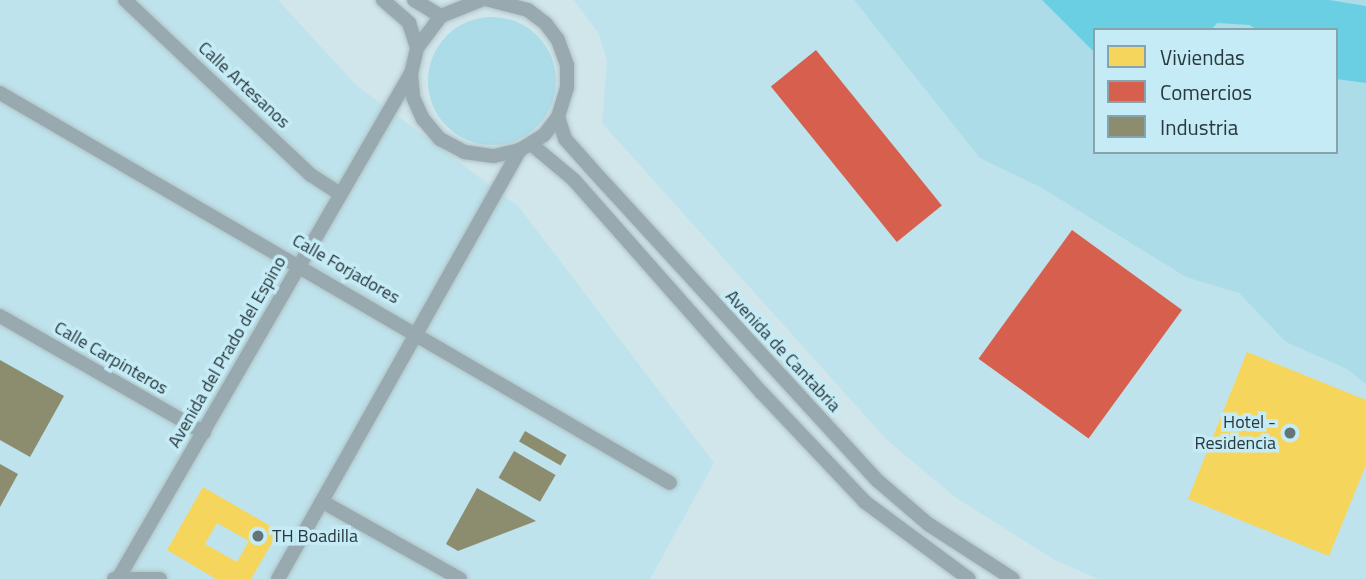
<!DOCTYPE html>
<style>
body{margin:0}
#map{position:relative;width:1366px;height:579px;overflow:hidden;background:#d0e6eb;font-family:"Titillium Web",sans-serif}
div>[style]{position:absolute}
.built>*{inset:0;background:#bee3ec}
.green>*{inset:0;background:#acdce7}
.round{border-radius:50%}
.water>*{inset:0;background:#6acfe3}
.homes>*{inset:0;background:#f6d55c}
.shops>*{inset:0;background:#d6604d;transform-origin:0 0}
.industry>*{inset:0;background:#8c8c6e;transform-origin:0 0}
.roads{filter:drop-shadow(0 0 2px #b1c2c6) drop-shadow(0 0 2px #b1c2c6)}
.street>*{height:14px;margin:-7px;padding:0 7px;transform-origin:7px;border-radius:7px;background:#98aaaf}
.dots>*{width:19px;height:19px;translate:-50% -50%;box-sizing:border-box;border:4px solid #c5ecf6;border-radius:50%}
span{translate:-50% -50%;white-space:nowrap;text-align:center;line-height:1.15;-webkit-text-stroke:7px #c5ecf6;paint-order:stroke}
.street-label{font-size:18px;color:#29383c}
.poi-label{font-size:18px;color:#29383c}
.right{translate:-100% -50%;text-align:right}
.left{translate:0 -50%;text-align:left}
.legend{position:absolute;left:1093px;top:28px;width:245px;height:126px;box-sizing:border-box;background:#c5ecf6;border:2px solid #87a4ac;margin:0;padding:9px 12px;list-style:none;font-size:21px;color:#29383c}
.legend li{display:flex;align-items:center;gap:14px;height:35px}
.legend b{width:35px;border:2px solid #87a4ac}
</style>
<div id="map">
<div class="built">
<div style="clip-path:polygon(0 0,278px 0,356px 85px,519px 207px,714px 463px,650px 579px,0 579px)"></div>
<div style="clip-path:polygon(evenodd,574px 0,1366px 0,1366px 579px,1098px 579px,1053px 559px,955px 497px,887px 440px,602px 123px,607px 61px,599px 34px,574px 0,1095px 30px,1336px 30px,1336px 152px,1095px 152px,1095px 30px)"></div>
</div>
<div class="green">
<div style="clip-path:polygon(evenodd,854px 0,1366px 0,1366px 384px,1347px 369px,1286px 342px,1239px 293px,1186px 277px,1042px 188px,980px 158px,854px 0,1095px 30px,1336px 30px,1336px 152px,1095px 152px,1095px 30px)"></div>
<div class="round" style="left:428px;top:17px;width:128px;height:128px"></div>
</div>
<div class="water">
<div style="clip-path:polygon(1042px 0,1329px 0,1366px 6px,1366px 83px,1336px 79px,1336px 30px,1257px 30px,1250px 25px,1217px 23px,1211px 30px,1095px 30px,1095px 53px)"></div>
</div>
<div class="homes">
<div style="clip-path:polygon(1247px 352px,1366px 400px,1366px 465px,1329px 556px,1188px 499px)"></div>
<div style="clip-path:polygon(evenodd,203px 487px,279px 531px,251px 579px,216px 579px,167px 550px,203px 487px,217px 523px,249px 541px,237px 562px,205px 544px,217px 523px)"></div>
</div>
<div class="shops">
<div style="left:816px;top:50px;width:200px;height:58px;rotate:51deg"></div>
<div style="left:1072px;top:230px;width:136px;height:159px;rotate:36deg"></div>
</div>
<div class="industry">
<div style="clip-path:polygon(0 360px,64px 396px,30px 457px,0 440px)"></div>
<div style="left:525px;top:431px;width:48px;height:12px;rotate:30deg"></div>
<div style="left:514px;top:451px;width:48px;height:31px;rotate:30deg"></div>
<div style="clip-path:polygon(0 464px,18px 474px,0 507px)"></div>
<div style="clip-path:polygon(477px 488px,536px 521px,458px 551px,446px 544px)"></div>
</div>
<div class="roads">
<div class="street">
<div style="left:125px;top:0;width:255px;rotate:43.3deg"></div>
<div style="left:311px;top:175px;width:35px;rotate:33deg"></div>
<div style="left:383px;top:0;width:35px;rotate:41deg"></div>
<div style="left:409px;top:23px;width:26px;rotate:72deg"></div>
<div style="left:414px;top:0;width:31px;rotate:31deg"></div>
<div style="left:481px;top:0;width:43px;rotate:158.2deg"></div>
<div style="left:441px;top:16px;width:40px;rotate:127deg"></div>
<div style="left:417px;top:48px;width:26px;rotate:103deg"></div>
<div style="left:411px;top:73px;width:24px;rotate:85deg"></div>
<div style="left:413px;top:97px;width:24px;rotate:66deg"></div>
<div style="left:423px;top:119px;width:26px;rotate:50deg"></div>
<div style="left:440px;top:139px;width:27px;rotate:28deg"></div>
<div style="left:464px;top:152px;width:30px;rotate:8deg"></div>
<div style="left:494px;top:156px;width:27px;rotate:-13deg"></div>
<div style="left:520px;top:150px;width:28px;rotate:-32deg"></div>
<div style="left:544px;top:135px;width:23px;rotate:-52deg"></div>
<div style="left:558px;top:117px;width:30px;rotate:-73deg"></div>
<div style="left:567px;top:88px;width:23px;rotate:-90deg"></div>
<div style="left:567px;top:65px;width:27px;rotate:-110deg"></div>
<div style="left:558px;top:40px;width:21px;rotate:-127deg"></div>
<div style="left:545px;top:23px;width:21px;rotate:-143deg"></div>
<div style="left:528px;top:10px;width:40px;rotate:-165.6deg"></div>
<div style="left:0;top:93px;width:775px;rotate:30.2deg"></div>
<div style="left:558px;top:117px;width:23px;rotate:72deg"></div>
<div style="left:565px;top:139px;width:36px;rotate:48deg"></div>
<div style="left:589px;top:166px;width:427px;rotate:47.5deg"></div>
<div style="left:878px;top:481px;width:66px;rotate:40.7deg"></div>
<div style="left:928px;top:524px;width:101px;rotate:32.9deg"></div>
<div style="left:531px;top:144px;width:56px;rotate:39.9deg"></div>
<div style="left:574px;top:180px;width:284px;rotate:48.6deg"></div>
<div style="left:762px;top:393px;width:150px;rotate:46.6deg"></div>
<div style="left:865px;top:502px;width:129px;rotate:36.5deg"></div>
<div style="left:0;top:316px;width:235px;rotate:29.8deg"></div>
<div style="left:323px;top:502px;width:157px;rotate:29.3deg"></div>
<div style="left:119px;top:577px;width:582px;rotate:-59.91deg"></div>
<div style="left:114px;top:579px;width:46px"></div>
<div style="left:278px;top:579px;width:493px;rotate:-60.6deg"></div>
</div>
</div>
<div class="dots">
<div style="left:1290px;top:433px;background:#637579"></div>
<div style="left:258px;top:536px;background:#637579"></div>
</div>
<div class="street-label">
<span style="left:244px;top:85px;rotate:43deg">Calle Artesanos</span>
<span style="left:346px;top:269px;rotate:30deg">Calle Forjadores</span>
<span style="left:783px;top:351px;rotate:47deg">Avenida de Cantabria</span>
<span style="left:227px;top:352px;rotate:-60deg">Avenida del Prado del Espino</span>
<span style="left:111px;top:358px;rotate:30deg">Calle Carpinteros</span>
</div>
<div class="poi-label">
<span class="right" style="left:1276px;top:433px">Hotel -<br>Residencia</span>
<span class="left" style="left:272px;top:536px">TH Boadilla</span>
</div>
<ul class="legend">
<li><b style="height:19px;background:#f6d55c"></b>Viviendas</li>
<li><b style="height:19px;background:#d6604d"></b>Comercios</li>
<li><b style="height:19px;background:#8c8c6e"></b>Industria</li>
</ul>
</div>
